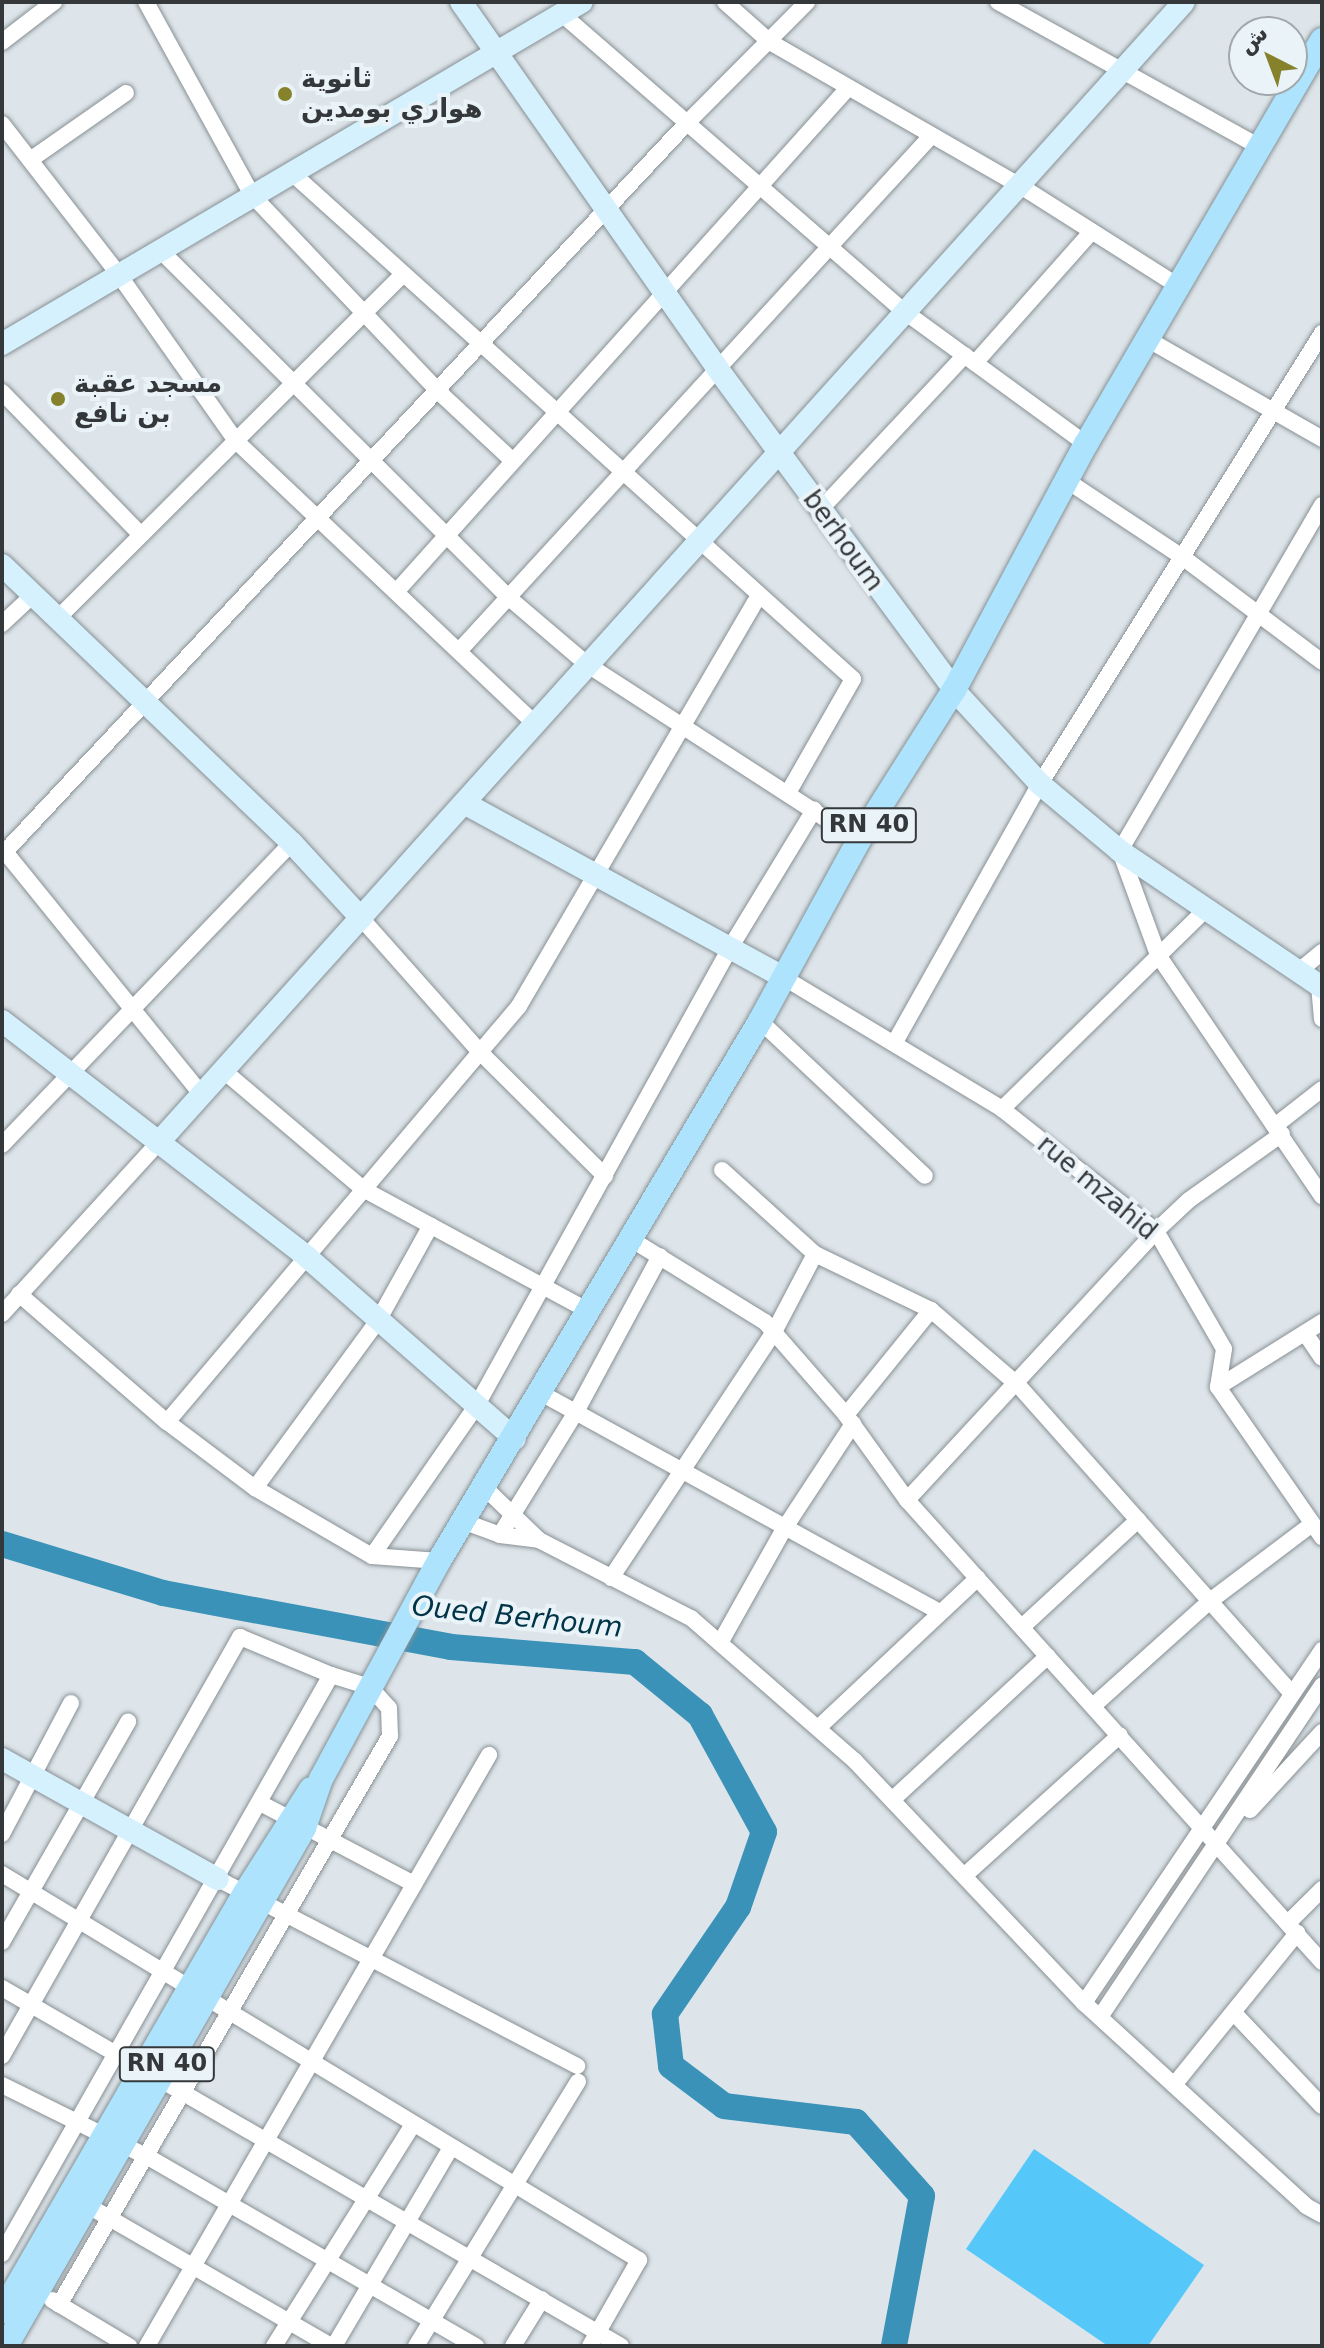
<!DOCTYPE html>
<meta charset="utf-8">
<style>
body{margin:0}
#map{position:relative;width:1324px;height:2348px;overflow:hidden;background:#dde5ea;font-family:"DejaVu Sans",Vazirmatn,sans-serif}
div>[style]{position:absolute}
.green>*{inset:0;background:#56c7f9}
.river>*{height:26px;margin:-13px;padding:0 13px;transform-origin:13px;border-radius:13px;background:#3a92b8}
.roads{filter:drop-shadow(0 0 2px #889094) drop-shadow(0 0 2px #889094)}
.street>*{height:16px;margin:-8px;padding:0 8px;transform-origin:8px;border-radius:8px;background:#fff}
.secondary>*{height:22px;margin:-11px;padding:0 11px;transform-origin:11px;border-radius:11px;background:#d6f1fe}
.primary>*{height:24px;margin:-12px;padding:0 12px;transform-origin:12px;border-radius:12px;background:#ade3fd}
.dots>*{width:22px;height:22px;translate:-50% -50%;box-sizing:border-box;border:4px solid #eaf3f7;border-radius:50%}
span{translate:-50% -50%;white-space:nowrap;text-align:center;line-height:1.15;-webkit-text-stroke:8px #eaf3f7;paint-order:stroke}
.shield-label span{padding:2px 6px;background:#eaf3f7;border:2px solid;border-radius:6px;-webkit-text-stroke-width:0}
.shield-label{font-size:24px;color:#35383a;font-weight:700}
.poi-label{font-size:26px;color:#35383a;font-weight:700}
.left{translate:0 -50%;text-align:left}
.street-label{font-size:26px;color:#35383a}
.water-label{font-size:28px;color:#003448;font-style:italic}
.frame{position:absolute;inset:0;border:4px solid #35383a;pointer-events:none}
.north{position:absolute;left:1228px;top:16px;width:80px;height:80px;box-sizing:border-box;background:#eaf3f7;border:2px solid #a2a8ab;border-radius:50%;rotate:318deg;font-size:22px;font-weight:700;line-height:32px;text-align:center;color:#35383a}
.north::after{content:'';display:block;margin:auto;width:28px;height:36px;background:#86822b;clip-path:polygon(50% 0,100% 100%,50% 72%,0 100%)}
</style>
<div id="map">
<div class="green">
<div style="clip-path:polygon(1034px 2149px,1204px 2265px,1148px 2346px,1108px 2346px,966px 2249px)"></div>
</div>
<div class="river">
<div style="left:2px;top:1544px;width:168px;rotate:16.9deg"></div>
<div style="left:163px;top:1593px;width:293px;rotate:10.6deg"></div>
<div style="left:451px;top:1647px;width:185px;rotate:4.7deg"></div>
<div style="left:635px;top:1662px;width:84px;rotate:39.2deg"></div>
<div style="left:700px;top:1715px;width:133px;rotate:61.3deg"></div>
<div style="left:764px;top:1832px;width:79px;rotate:109.1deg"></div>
<div style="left:738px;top:1907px;width:130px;rotate:124.3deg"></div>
<div style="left:665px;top:2014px;width:52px;rotate:83.4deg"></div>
<div style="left:671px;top:2066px;width:66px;rotate:37deg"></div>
<div style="left:724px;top:2106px;width:133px;rotate:6.9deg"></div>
<div style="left:856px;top:2122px;width:99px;rotate:48.3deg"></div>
<div style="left:922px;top:2196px;width:153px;rotate:100.6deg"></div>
</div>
<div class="roads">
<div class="street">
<div style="left:146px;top:2px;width:220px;rotate:61.2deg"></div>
<div style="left:252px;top:195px;width:272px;rotate:46.5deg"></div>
<div style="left:439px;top:392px;width:101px;rotate:43deg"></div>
<div style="left:725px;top:2px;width:60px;rotate:41.6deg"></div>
<div style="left:770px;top:42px;width:287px;rotate:29.9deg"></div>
<div style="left:1019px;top:185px;width:188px;rotate:32.4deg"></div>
<div style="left:998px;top:2px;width:297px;rotate:29deg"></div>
<div style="left:563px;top:15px;width:453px;rotate:41deg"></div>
<div style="left:905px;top:312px;width:224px;rotate:36.1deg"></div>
<div style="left:2px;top:42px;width:66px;rotate:-37.6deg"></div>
<div style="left:2px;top:124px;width:191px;rotate:52.2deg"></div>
<div style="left:119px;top:275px;width:203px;rotate:54.8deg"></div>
<div style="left:236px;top:441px;width:412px;rotate:43.4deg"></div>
<div style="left:30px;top:160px;width:117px;rotate:-34.9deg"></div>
<div style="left:293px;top:174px;width:754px;rotate:42.04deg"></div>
<div style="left:853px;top:679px;width:131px;rotate:119.7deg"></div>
<div style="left:160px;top:250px;width:491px;rotate:44.9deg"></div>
<div style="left:508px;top:597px;width:105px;rotate:40.4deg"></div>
<div style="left:588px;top:665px;width:323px;rotate:32.9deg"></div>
<div style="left:1147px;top:339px;width:202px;rotate:29.7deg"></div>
<div style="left:975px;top:363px;width:176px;rotate:-48.4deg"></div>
<div style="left:2px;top:392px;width:199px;rotate:45.8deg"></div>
<div style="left:1066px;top:480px;width:138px;rotate:33.5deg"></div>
<div style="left:1181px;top:556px;width:176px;rotate:36.9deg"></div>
<div style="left:1322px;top:505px;width:401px;rotate:120.3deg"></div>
<div style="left:1120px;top:851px;width:111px;rotate:69.9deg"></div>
<div style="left:1158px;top:955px;width:292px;rotate:55.8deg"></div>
<div style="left:820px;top:510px;width:212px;rotate:-46.9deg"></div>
<div style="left:396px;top:592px;width:677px;rotate:-48.11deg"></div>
<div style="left:56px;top:620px;width:490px;rotate:-44.9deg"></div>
<div style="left:2px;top:624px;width:40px;rotate:-43deg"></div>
<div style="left:459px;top:651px;width:699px;rotate:-47.49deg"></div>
<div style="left:2px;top:848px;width:318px;rotate:51deg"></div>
<div style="left:2px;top:855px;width:1001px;rotate:-46.9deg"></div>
<div style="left:686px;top:124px;width:172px;rotate:-45.2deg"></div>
<div style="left:361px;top:918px;width:176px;rotate:48.4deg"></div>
<div style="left:478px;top:1050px;width:179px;rotate:44.8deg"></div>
<div style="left:1298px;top:972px;width:31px;rotate:-40deg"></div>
<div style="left:781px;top:976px;width:258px;rotate:31deg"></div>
<div style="left:1002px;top:1109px;width:196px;rotate:38.4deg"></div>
<div style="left:1156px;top:1231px;width:136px;rotate:60deg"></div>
<div style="left:1224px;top:1349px;width:38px;rotate:99deg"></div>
<div style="left:1218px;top:1387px;width:183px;rotate:55.3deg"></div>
<div style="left:1319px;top:985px;width:34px;rotate:85deg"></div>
<div style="left:760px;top:1021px;width:226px;rotate:43.2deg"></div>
<div style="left:895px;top:1042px;width:296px;rotate:-60.7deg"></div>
<div style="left:1040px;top:784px;width:532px;rotate:-57.98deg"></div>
<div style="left:224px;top:1071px;width:182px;rotate:40.3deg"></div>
<div style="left:363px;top:1189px;width:257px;rotate:28.4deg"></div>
<div style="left:1002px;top:1109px;width:283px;rotate:-44.4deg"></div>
<div style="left:1276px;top:1125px;width:58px;rotate:-38deg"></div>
<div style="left:2px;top:1145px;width:419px;rotate:-46.2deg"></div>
<div style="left:722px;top:1170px;width:125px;rotate:42.1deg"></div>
<div style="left:815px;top:1254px;width:129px;rotate:25.8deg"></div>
<div style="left:931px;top:1310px;width:115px;rotate:40.8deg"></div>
<div style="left:1018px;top:1385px;width:411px;rotate:48.4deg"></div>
<div style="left:629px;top:1238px;width:160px;rotate:31.7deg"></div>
<div style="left:765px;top:1322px;width:123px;rotate:48.9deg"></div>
<div style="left:846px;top:1415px;width:105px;rotate:54.3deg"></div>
<div style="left:907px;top:1500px;width:621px;rotate:48.07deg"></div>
<div style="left:19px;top:1294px;width:196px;rotate:40.9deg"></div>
<div style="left:167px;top:1422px;width:110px;rotate:36.9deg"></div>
<div style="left:255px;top:1488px;width:135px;rotate:30.2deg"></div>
<div style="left:372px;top:1556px;width:67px;rotate:4.3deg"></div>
<div style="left:2px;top:1314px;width:231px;rotate:-47.6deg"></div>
<div style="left:1305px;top:1333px;width:30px;rotate:56deg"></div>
<div style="left:1218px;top:1387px;width:123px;rotate:-32deg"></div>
<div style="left:541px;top:1393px;width:452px;rotate:28.8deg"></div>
<div style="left:846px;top:1415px;width:135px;rotate:-51deg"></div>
<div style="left:167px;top:1422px;width:545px;rotate:-49.76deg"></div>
<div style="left:519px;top:1006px;width:474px;rotate:-59.7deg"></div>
<div style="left:255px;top:1488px;width:210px;rotate:-53.7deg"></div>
<div style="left:379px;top:1319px;width:107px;rotate:-61deg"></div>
<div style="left:485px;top:1488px;width:75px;rotate:43.9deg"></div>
<div style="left:907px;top:1500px;width:367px;rotate:-47.2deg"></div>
<div style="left:1156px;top:1231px;width:45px;rotate:-43.2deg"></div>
<div style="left:1189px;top:1200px;width:114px;rotate:-35.4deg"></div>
<div style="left:465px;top:1522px;width:37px;rotate:20deg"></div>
<div style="left:500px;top:1535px;width:39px;rotate:7deg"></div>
<div style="left:539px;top:1540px;width:171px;rotate:27.2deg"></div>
<div style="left:691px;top:1618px;width:218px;rotate:41.1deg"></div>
<div style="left:855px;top:1761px;width:333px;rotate:46.6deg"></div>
<div style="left:1084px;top:2003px;width:301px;rotate:42.4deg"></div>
<div style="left:1306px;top:2206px;width:18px;rotate:29deg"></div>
<div style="left:500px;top:1535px;width:145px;rotate:-58.3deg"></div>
<div style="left:576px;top:1412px;width:177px;rotate:-61.7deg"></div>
<div style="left:372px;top:1556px;width:184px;rotate:-55.2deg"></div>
<div style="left:477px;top:1405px;width:522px;rotate:-61.03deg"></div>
<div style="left:730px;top:948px;width:162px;rotate:-58.7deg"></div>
<div style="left:611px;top:1578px;width:295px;rotate:-56.5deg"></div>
<div style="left:774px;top:1332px;width:88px;rotate:-62.3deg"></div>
<div style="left:1022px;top:1627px;width:158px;rotate:-42.7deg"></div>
<div style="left:720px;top:1643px;width:131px;rotate:-60.7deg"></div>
<div style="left:784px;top:1529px;width:126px;rotate:-56.7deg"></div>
<div style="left:1093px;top:1706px;width:157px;rotate:-41.9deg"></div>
<div style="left:1210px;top:1601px;width:128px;rotate:-37deg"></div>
<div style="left:818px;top:1728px;width:219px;rotate:-43.2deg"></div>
<div style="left:892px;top:1800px;width:212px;rotate:-42.7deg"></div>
<div style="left:262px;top:1804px;width:172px;rotate:27.8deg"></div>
<div style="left:1250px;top:1810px;width:106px;rotate:-47.3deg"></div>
<div style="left:2px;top:1834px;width:148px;rotate:-62.2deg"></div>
<div style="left:2px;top:1874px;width:745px;rotate:31.21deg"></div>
<div style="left:639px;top:2260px;width:99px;rotate:119.7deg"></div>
<div style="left:964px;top:1876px;width:210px;rotate:-42.1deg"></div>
<div style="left:218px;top:1879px;width:405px;rotate:27.5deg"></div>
<div style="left:1288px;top:1923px;width:48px;rotate:-45deg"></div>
<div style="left:2px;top:1942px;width:254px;rotate:-60.2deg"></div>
<div style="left:2px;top:1988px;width:715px;rotate:30.04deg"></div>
<div style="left:1084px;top:2003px;width:426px;rotate:-56deg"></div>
<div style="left:1234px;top:2013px;width:128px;rotate:46.6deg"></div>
<div style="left:1100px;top:2017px;width:399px;rotate:-56.2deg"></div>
<div style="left:2px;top:2056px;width:482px;rotate:-60.4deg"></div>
<div style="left:240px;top:1637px;width:99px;rotate:22.7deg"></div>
<div style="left:2px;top:2085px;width:163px;rotate:26.3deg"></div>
<div style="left:148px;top:2157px;width:379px;rotate:30deg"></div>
<div style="left:1174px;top:2085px;width:196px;rotate:-51deg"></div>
<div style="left:85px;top:2204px;width:284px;rotate:30deg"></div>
<div style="left:2px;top:2254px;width:666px;rotate:-60.39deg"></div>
<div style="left:331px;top:1675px;width:41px;rotate:17.1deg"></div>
<div style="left:370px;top:1687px;width:28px;rotate:48deg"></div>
<div style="left:389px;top:1708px;width:28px;rotate:88deg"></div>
<div style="left:390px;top:1736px;width:658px;rotate:120.19deg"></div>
<div style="left:52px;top:2300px;width:90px;rotate:30.9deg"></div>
<div style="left:147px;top:2346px;width:683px;rotate:-59.94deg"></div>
<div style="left:274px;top:2346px;width:262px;rotate:-57.9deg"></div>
<div style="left:334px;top:2346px;width:231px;rotate:-59.5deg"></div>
<div style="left:416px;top:2346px;width:310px;rotate:-58.5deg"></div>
<div style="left:513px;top:2346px;width:55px;rotate:-58.3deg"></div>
</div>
<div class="secondary">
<div style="left:461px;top:2px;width:447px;rotate:55deg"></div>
<div style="left:717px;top:368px;width:400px;rotate:53.6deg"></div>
<div style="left:954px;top:690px;width:127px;rotate:47.5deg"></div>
<div style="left:1040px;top:784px;width:104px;rotate:39.9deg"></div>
<div style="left:1120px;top:851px;width:244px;rotate:34deg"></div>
<div style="left:2px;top:344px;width:673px;rotate:-30.53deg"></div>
<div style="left:2px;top:565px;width:402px;rotate:43.8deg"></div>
<div style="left:292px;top:843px;width:102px;rotate:47.4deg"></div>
<div style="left:464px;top:803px;width:361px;rotate:28.6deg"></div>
<div style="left:2px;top:1021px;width:386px;rotate:37.7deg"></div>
<div style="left:307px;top:1257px;width:276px;rotate:41.2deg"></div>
<div style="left:158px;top:1143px;width:1534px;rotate:-48.04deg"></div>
<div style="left:2px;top:1759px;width:247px;rotate:29.1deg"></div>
</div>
<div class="primary">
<div style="left:2px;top:2312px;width:484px;rotate:-59.9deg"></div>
<div style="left:245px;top:1893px;width:123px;rotate:-57.6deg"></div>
<div style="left:6px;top:2346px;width:598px;rotate:-60.09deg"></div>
<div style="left:304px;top:1828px;width:52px;rotate:-70.9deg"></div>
<div style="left:321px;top:1779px;width:248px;rotate:-61.6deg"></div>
<div style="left:439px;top:1561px;width:628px;rotate:-59.27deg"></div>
<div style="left:760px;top:1021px;width:206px;rotate:-61.3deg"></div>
<div style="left:859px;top:840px;width:178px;rotate:-57.7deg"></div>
<div style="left:954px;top:690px;width:279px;rotate:-61.8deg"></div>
<div style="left:1086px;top:444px;width:468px;rotate:-59.7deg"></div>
</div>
</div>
<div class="dots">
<div style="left:285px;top:94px;background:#86822b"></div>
<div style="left:58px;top:399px;background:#86822b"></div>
</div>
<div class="shield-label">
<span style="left:869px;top:825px">RN 40</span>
<span style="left:167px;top:2064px">RN 40</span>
</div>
<div class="poi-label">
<span class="left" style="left:301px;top:94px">ثانوية<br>هواري بومدين</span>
<span class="left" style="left:74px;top:399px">مسجد عقبة<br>بن نافع</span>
</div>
<div class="street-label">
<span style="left:843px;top:541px;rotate:54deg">berhoum</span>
<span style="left:1097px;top:1188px;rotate:40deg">rue mzahid</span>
</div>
<div class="water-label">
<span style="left:517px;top:1617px;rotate:6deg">Oued Berhoum</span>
</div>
<div class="frame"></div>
<div class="north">ش</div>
</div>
